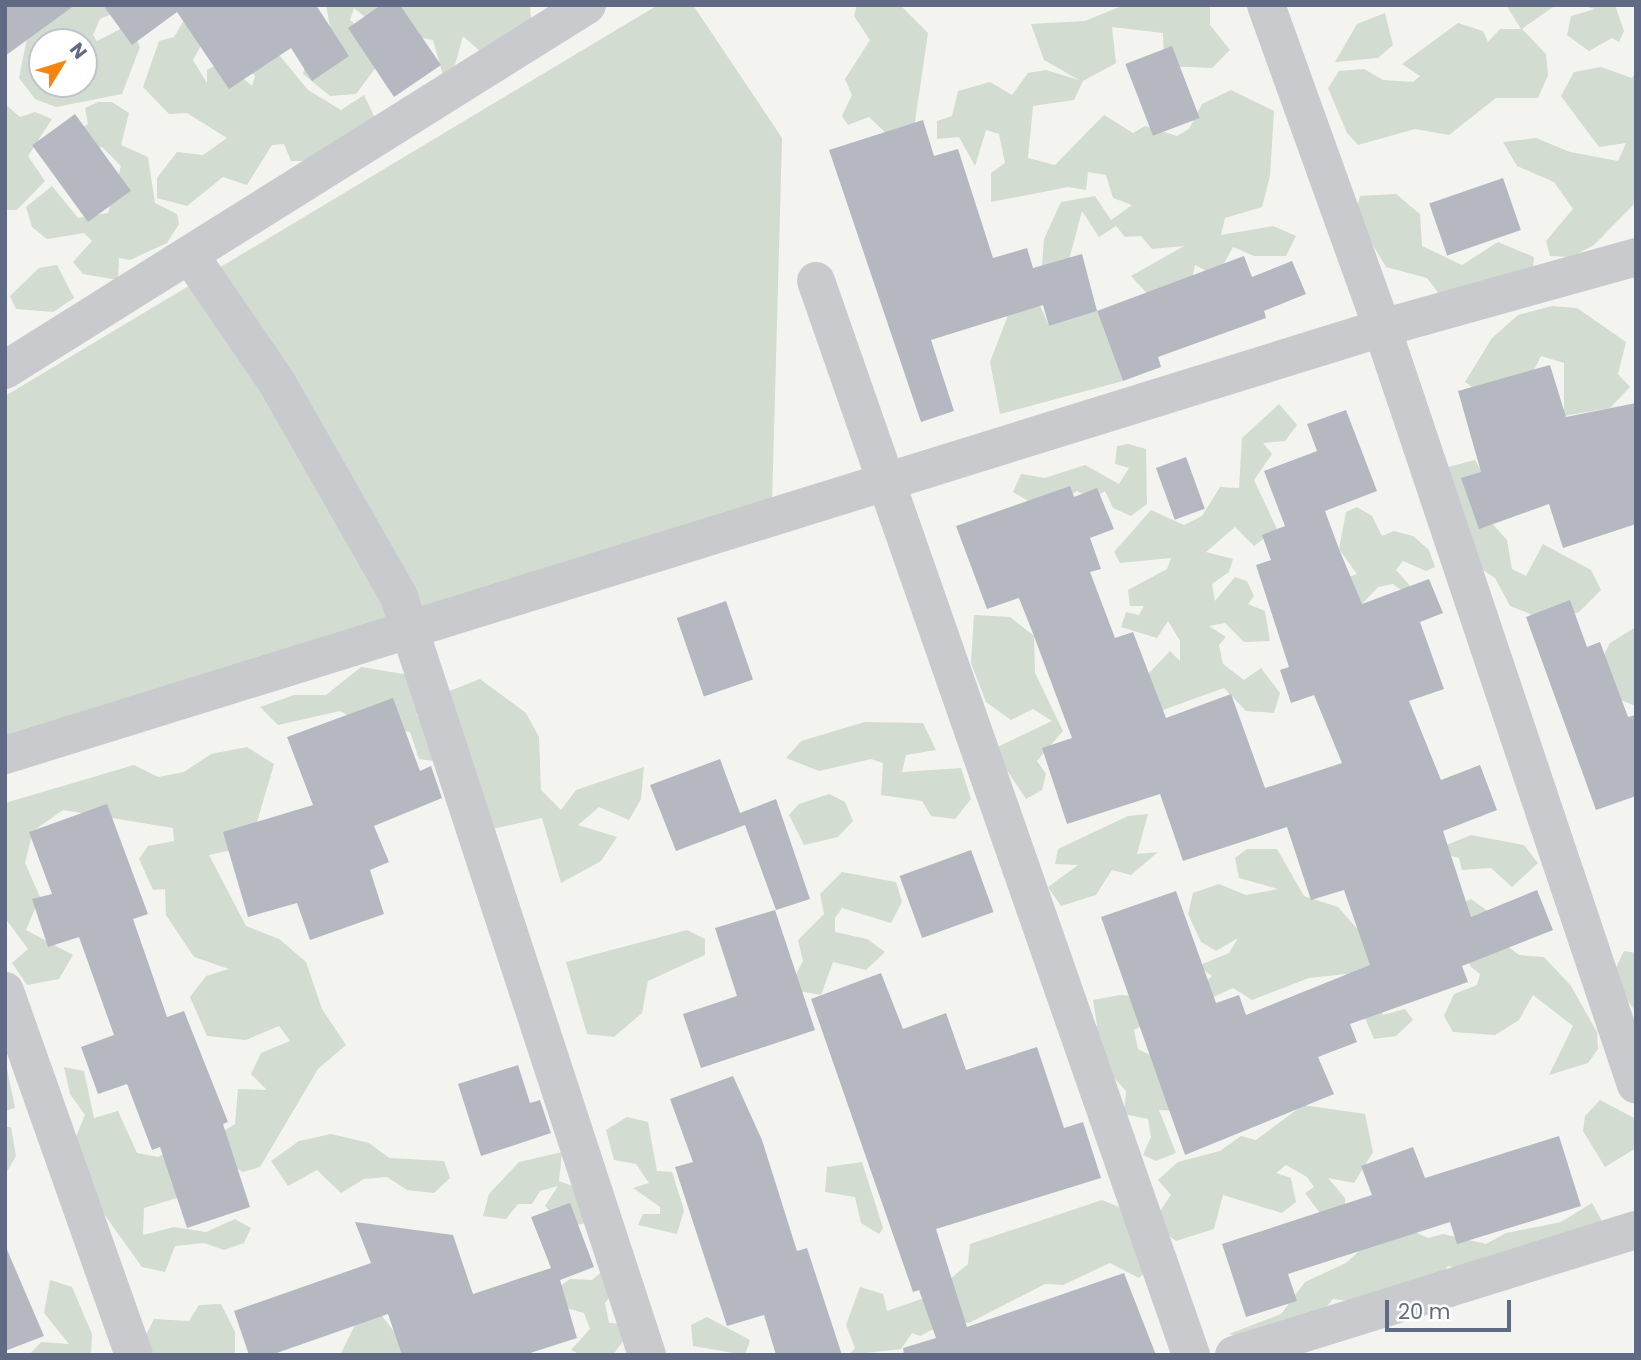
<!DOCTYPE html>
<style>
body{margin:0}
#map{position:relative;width:1641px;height:1360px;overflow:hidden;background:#f3f4ef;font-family:Poppins,sans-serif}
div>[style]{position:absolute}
.green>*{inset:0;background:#d2dcd0}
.building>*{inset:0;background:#b5b8c0;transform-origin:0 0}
.minor>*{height:38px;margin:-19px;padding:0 19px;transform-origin:19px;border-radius:19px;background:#c8cace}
span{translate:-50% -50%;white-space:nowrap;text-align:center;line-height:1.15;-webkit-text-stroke:7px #fff;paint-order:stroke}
.frame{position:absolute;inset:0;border:7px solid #606a84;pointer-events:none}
.north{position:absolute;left:28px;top:28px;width:70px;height:70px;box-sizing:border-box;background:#fff;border:2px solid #bfc3ce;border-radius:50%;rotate:52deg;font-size:19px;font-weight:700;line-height:28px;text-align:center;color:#606a84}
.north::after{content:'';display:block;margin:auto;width:24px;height:32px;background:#f48510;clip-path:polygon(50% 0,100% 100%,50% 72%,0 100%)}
.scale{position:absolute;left:1385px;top:1300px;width:126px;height:32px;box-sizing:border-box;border:4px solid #606a84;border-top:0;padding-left:9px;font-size:21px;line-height:24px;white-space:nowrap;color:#606a84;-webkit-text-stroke:5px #fff;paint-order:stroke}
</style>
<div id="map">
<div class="green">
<div style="clip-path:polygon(evenodd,23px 5px,133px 5px,100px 19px,93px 35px,97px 41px,130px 24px,140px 47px,122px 94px,56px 107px,35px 99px,19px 78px,30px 24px,23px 5px,42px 42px,84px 42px,84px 84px,42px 84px,42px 42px)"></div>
<div style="clip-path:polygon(326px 5px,530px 5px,531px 18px,483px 54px,463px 36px,455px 65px,443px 75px,433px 40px,382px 31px,354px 8px,350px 20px,375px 43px,380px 62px,356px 94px,330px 96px,303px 74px,308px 53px,330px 27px)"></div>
<div style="clip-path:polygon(658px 5px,693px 5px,782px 138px,772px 505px,5px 744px,5px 396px)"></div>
<div style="clip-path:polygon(857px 5px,900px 5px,928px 33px,913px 135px,893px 140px,869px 117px,848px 125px,842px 116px,852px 95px,845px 79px,870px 40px,854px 16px)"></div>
<div style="clip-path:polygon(1124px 5px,1210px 5px,1210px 25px,1230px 50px,1212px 68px,1164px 66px,1163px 33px,1112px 27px,1116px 63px,1083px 81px,1074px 100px,1033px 106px,1028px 158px,1055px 165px,1104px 115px,1133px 133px,1145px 126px,1177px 136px,1189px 129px,1202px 104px,1231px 90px,1274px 111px,1270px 176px,1262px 207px,1225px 218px,1221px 235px,1273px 226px,1296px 236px,1286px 256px,1254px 256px,1233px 247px,1217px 276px,1195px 265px,1190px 290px,1154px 301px,1131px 276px,1184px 246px,1152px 249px,1141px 236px,1125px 237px,1116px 226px,1099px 237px,1082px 211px,1066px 271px,1042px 265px,1044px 239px,1061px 202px,1095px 196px,1111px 220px,1132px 205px,1113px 198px,1106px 175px,1088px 172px,1086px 190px,1068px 187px,991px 202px,991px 173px,1005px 163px,999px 134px,986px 130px,975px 166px,959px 137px,937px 139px,937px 121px,952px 116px,958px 91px,990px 82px,1012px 95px,1028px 73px,1046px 70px,1079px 80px,1044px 60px,1031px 24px,1085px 21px)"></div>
<div style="clip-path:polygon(1506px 5px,1556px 5px,1522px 29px,1546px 54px,1548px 75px,1538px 98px,1496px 98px,1449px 135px,1415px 129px,1358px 145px,1347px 133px,1328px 88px,1339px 71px,1364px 69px,1383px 80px,1413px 82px,1420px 76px,1402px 64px,1458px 23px,1483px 31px,1488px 42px,1500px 29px,1521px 29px)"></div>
<div style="clip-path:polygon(1579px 5px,1615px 5px,1624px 31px,1619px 42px,1612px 38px,1589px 51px,1567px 35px,1571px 16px,1595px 9px)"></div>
<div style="clip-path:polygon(189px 12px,204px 40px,193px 60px,207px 83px,207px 70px,223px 61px,252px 86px,255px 76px,235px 54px,271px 45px,308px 90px,341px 110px,364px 95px,375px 118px,316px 161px,291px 161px,284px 144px,272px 145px,247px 185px,223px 177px,187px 206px,157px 198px,157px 178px,177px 152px,203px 155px,227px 138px,187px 113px,169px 114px,143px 87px,159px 41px,174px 37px)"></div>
<div style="clip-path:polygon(1385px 13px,1393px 45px,1378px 58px,1335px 62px,1357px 24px)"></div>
<div style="clip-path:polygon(1601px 67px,1632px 78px,1636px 71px,1636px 202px,1594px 245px,1571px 257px,1550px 256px,1546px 241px,1573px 209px,1554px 182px,1517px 166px,1503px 142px,1536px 138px,1570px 152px,1618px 161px,1626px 143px,1599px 147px,1561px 96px,1574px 72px)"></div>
<div style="clip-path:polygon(98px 102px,112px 102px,129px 113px,121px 145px,148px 157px,155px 203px,177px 214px,179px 224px,167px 243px,130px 260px,119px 258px,118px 280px,83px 274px,73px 262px,92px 241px,84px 233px,47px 239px,32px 227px,26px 207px,52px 186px,78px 218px,108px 213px,121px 166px,102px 147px,91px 152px,75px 133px,88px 124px,85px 108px)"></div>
<div style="clip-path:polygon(5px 104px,20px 117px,35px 112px,52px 119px,28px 156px,45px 181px,17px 210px,5px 210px)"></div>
<div style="clip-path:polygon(1396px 194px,1420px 214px,1422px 246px,1462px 265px,1498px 242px,1534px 257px,1532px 279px,1443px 299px,1427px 278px,1386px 267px,1355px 215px,1360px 196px)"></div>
<div style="clip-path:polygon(57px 265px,74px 298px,53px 312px,16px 309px,10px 296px,39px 268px)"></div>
<div style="clip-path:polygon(1025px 271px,1049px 326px,1097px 311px,1123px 381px,1000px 414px,990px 362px)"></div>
<div style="clip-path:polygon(1552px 306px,1577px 308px,1626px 342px,1618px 374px,1630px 387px,1610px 408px,1564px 416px,1564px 363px,1541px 356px,1524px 390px,1499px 406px,1465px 382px,1492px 338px,1518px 315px)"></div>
<div style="clip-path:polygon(1279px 404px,1297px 425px,1285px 441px,1263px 443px,1272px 454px,1254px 480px,1277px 529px,1254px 546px,1235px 527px,1206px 552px,1233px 559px,1229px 572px,1212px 584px,1215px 601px,1235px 577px,1247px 581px,1254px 596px,1248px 604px,1265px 611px,1270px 641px,1244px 642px,1225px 623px,1209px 626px,1226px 637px,1219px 645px,1223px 664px,1244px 680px,1261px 668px,1280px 693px,1274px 713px,1246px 711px,1224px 688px,1160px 711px,1132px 691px,1170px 651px,1180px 661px,1180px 641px,1168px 621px,1157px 638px,1121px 627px,1126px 612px,1139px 615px,1144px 606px,1130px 606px,1128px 590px,1167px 569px,1171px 558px,1120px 563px,1114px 552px,1151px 510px,1184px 525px,1202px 516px,1220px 487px,1239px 488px,1242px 438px)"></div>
<div style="clip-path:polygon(1128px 444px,1146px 449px,1147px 504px,1131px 516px,1113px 508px,1105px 491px,1093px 499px,1077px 491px,1046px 511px,1013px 492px,1021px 474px,1045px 478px,1085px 465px,1119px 484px,1129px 468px,1115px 464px,1117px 446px)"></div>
<div style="clip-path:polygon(1475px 460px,1491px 488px,1481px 511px,1507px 540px,1512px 569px,1526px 576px,1543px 544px,1591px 570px,1601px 590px,1579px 612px,1551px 622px,1510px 606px,1495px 578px,1471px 562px,1448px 467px)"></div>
<div style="clip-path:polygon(1357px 507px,1372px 516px,1382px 536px,1394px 531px,1413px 536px,1429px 550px,1435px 567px,1426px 571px,1403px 561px,1396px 570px,1414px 590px,1413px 599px,1393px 584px,1378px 587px,1360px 606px,1338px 581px,1357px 574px,1339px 549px,1346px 512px)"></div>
<div style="clip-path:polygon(974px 615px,1010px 617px,1034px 636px,1035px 673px,1063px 731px,1037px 761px,1046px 774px,1042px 790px,1026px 799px,993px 749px,1052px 721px,1033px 709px,1011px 720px,986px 702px,971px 663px)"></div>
<div style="clip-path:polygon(1636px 627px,1636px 706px,1595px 690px,1592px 677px,1610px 643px)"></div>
<div style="clip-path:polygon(361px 667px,410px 675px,422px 687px,417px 716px,443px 733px,442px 694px,480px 679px,526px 713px,539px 737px,541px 790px,561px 810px,576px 790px,644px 767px,641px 799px,629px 820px,599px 807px,578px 825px,617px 837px,601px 861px,561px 883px,542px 818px,488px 830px,447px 763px,419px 759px,410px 732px,367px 726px,340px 711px,278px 725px,260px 707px,294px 695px,326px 695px)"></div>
<div style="clip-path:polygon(865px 722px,923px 723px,936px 750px,906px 755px,902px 772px,961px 768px,971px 799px,955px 819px,931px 816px,922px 801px,881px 795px,883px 763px,871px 759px,819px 771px,786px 758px,801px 741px)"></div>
<div style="clip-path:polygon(247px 747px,274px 764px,250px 846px,209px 855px,246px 926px,279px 939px,306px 962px,322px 1009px,346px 1045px,318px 1069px,260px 1167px,243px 1172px,209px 1154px,213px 1138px,235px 1124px,238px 1089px,267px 1090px,251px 1074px,261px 1053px,290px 1041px,279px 1026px,246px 1040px,207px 1036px,190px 997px,206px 976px,229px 969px,194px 957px,166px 915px,165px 889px,153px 890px,139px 859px,148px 846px,174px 841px,173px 828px,63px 810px,33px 831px,25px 863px,40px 897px,26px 930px,73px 955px,59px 979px,27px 985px,12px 963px,28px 949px,5px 918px,5px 803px,134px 765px,158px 777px,184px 772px,211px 754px)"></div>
<div style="clip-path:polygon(829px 794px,845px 802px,853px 821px,838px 837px,804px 845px,789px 815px,799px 804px)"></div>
<div style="clip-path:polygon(1148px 814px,1137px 854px,1158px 852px,1131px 875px,1112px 870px,1096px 895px,1061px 906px,1048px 887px,1078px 865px,1055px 864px,1058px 849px,1128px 816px)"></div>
<div style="clip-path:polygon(1471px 835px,1524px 845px,1538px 863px,1512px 887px,1491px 868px,1462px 870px,1459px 858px,1432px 851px)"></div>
<div style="clip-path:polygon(1247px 849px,1277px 849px,1304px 896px,1338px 907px,1369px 942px,1383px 1015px,1405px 1009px,1413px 1020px,1396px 1036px,1374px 1039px,1346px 974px,1309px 978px,1252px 1000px,1233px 988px,1194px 1006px,1194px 992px,1212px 976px,1198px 966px,1229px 953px,1238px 938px,1216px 951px,1201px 942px,1188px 914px,1193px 893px,1219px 884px,1246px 895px,1278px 889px,1239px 878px,1235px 858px)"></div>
<div style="clip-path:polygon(842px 872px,896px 882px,902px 902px,891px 923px,842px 908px,835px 918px,835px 932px,867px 939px,885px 952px,866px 970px,833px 962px,821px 995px,788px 989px,803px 961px,798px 940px,824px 914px,820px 894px)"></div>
<div style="clip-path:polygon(1471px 899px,1489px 912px,1486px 930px,1519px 955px,1544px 957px,1571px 986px,1597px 1032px,1598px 1049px,1588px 1063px,1549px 1075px,1573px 1026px,1533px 995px,1519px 1020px,1495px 1035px,1453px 1032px,1444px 1016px,1454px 994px,1477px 985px,1480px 974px,1471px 967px,1445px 911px)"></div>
<div style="clip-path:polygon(687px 930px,705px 939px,705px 955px,648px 981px,642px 1013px,614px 1037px,587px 1034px,566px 962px)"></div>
<div style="clip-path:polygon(1624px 951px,1636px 953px,1636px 1012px,1611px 978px)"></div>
<div style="clip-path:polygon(1120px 995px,1146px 997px,1153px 1020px,1134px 1030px,1138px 1049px,1158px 1059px,1177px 1111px,1159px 1110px,1176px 1153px,1156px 1161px,1143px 1155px,1151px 1137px,1148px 1119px,1124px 1114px,1126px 1091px,1086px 1047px,1097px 1025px,1093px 1000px)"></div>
<div style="clip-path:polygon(5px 1059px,15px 1108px,5px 1111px)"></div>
<div style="clip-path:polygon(64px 1067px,84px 1071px,94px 1118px,118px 1111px,137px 1153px,158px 1157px,187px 1142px,187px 1195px,144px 1208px,143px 1235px,174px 1227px,206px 1232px,235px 1219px,251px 1228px,244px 1243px,224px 1250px,204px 1243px,175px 1246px,165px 1272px,142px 1267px,96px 1203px,73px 1144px,85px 1115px,70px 1094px)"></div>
<div style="clip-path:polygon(1600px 1100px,1636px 1119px,1636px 1148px,1605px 1167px,1583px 1131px,1585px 1116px)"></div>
<div style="clip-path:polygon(1303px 1105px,1365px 1114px,1373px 1152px,1354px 1183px,1328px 1178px,1345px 1198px,1345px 1216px,1328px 1224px,1305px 1193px,1314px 1187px,1307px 1177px,1286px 1165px,1276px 1173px,1291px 1178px,1296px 1202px,1282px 1213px,1223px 1195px,1214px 1229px,1176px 1241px,1152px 1223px,1171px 1195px,1158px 1180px,1178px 1162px,1220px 1151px,1241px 1136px,1256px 1140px)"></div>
<div style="clip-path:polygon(627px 1117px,648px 1122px,657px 1171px,672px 1172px,684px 1210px,677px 1234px,638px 1225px,643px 1214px,660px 1214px,660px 1207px,633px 1188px,649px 1183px,636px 1164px,614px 1160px,606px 1130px)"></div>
<div style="clip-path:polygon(5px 1127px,11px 1127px,16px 1156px,5px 1175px)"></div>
<div style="clip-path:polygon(331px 1134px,369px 1143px,389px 1158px,444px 1161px,450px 1178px,434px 1193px,407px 1190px,387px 1177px,364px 1179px,341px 1193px,317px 1170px,288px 1186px,271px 1161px,299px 1141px)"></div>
<div style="clip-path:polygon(562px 1152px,559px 1181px,581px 1189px,590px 1222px,564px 1228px,545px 1206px,558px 1186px,540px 1191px,532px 1204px,518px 1204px,506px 1219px,483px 1216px,489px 1194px,519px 1162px)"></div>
<div style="clip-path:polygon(862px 1162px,883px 1228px,879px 1234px,861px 1223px,855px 1197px,825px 1192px,827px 1167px)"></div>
<div style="clip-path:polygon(1102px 1200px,1134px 1213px,1151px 1267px,1139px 1278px,1110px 1263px,1063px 1285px,1045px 1284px,969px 1323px,949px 1321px,920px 1336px,912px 1333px,901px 1349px,849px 1355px,855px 1348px,846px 1325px,860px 1287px,883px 1294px,887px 1311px,930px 1296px,968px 1264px,970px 1244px)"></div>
<div style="clip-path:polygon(1592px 1203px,1602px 1221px,1477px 1271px,1448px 1266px,1435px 1282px,1365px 1303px,1333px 1299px,1304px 1333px,1254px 1340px,1229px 1334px,1281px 1314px,1305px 1282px,1346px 1263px,1392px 1221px,1428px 1238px,1443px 1234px,1486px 1244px,1506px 1233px,1561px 1222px)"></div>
<div style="clip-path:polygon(606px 1268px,615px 1290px,605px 1303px,609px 1323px,627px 1324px,625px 1338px,613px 1355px,581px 1355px,571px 1350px,590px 1329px,584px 1313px,562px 1307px,555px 1290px,570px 1279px,592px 1280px)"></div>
<div style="clip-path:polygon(50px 1280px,72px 1287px,92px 1334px,91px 1355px,29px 1355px,41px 1342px,69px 1344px,44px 1313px)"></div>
<div style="clip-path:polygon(375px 1285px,382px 1316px,412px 1355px,340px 1355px)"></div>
<div style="clip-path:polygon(221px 1304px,235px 1332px,235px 1355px,147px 1355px,143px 1341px,154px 1319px,189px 1321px,199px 1305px)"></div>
<div style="clip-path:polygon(707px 1317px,750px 1340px,745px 1355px,693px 1346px,691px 1325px)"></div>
</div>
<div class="building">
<div style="clip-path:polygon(5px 5px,75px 5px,5px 56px)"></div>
<div style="clip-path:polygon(103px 5px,316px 5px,349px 56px,312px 81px,291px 48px,229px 89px,177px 12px,132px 45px)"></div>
<div style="clip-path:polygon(381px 5px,400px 5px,441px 65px,394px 97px,348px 28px)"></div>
<div style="left:1172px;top:46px;width:77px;height:50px;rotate:69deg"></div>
<div style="left:75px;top:114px;width:95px;height:53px;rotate:54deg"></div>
<div style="clip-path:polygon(923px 120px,934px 156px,958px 149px,993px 258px,1027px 248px,1033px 268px,1082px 254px,1097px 311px,1049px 326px,1043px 305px,931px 340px,954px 411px,921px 422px,829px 150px)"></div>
<div style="left:1503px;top:178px;width:55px;height:78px;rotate:71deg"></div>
<div style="clip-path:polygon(1244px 256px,1252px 277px,1292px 261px,1306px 294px,1264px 311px,1266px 318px,1158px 357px,1161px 367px,1123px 381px,1097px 311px)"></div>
<div style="clip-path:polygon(1550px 365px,1566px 417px,1636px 403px,1636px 524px,1563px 548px,1549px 504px,1479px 529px,1461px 478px,1481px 472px,1458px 391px)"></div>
<div style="clip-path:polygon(1346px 410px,1377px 491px,1325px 511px,1339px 549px,1362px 604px,1429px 579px,1443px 613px,1420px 622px,1444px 689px,1409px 701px,1441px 780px,1480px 765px,1497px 810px,1443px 831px,1471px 917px,1537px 890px,1553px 930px,1462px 966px,1468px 982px,1350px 1024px,1357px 1042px,1318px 1057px,1334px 1094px,1185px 1155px,1101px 917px,1176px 891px,1216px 1003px,1239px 995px,1246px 1015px,1370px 965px,1344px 890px,1311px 900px,1287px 827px,1183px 861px,1160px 794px,1067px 824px,1042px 748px,1072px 738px,1034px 636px,1019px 598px,987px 609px,956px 526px,1070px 486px,1074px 497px,1097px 488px,1114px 529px,1090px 538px,1101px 569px,1090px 572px,1115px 638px,1133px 632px,1166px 718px,1231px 694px,1265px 788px,1342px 763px,1314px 695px,1291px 703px,1280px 670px,1289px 667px,1256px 565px,1271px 560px,1262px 535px,1285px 526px,1264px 471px,1317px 451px,1307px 424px)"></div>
<div style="left:1186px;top:457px;width:55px;height:32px;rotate:70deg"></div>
<div style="clip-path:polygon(1570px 600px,1587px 647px,1600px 642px,1628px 717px,1636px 715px,1636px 796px,1596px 810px,1526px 617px)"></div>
<div style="left:726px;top:601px;width:83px;height:52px;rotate:71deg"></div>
<div style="clip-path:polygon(393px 698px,420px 771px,431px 766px,442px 798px,374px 826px,389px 862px,370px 870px,384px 914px,310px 940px,297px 903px,248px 917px,223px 832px,313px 805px,287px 737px)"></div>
<div style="clip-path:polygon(720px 759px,740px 813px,776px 799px,810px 899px,776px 910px,745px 825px,676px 851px,650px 785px)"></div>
<div style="clip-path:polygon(107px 804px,148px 914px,133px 919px,167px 1017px,184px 1011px,228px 1122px,223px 1124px,250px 1207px,187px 1228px,160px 1147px,152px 1150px,127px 1084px,98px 1094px,81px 1047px,114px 1035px,79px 937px,48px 947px,32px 899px,52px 894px,29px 832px)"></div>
<div style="left:971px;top:850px;width:66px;height:76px;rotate:70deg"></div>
<div style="clip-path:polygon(775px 910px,815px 1030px,701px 1068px,683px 1014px,737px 996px,715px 928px)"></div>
<div style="clip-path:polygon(881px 973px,903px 1029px,946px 1013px,966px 1070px,1037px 1047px,1064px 1128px,1083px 1122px,1101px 1178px,936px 1229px,967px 1327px,1124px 1273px,1156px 1355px,904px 1355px,903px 1348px,936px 1338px,919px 1290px,913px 1292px,811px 999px)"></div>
<div style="clip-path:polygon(518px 1065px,530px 1103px,540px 1100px,551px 1133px,481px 1156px,458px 1084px)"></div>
<div style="clip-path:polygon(733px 1076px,762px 1140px,797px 1251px,807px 1248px,842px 1355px,776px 1355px,764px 1315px,727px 1326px,675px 1167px,693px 1162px,670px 1099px)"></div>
<div style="clip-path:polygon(1559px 1136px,1581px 1206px,1457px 1244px,1450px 1222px,1288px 1274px,1297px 1301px,1246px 1317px,1222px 1244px,1372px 1195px,1361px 1166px,1413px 1147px,1425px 1178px)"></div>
<div style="clip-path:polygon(570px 1203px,594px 1267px,560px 1280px,577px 1338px,524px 1355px,402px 1355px,388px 1314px,271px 1355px,249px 1355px,234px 1311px,371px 1263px,355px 1222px,453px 1235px,473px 1294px,551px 1268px,531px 1217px)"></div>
<div style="clip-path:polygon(5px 1245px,44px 1336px,5px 1351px)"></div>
</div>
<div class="minor">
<div style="left:1266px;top:5px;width:343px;rotate:70.2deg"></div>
<div style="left:1382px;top:328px;width:798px;rotate:71.45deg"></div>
<div style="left:191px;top:257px;width:150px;rotate:55.6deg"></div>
<div style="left:276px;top:381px;width:249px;rotate:60.3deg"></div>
<div style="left:399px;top:597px;width:798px;rotate:71.88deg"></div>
<div style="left:816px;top:281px;width:1138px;rotate:70.75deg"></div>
<div style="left:5px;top:370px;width:687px;rotate:-32.09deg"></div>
<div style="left:5px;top:755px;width:1442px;rotate:-17.23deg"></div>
<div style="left:1382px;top:328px;width:264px;rotate:-15.6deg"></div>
<div style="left:5px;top:991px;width:386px;rotate:70.5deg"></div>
<div style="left:1234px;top:1355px;width:421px;rotate:-17.3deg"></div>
</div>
<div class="frame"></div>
<div class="north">N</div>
<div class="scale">20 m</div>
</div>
